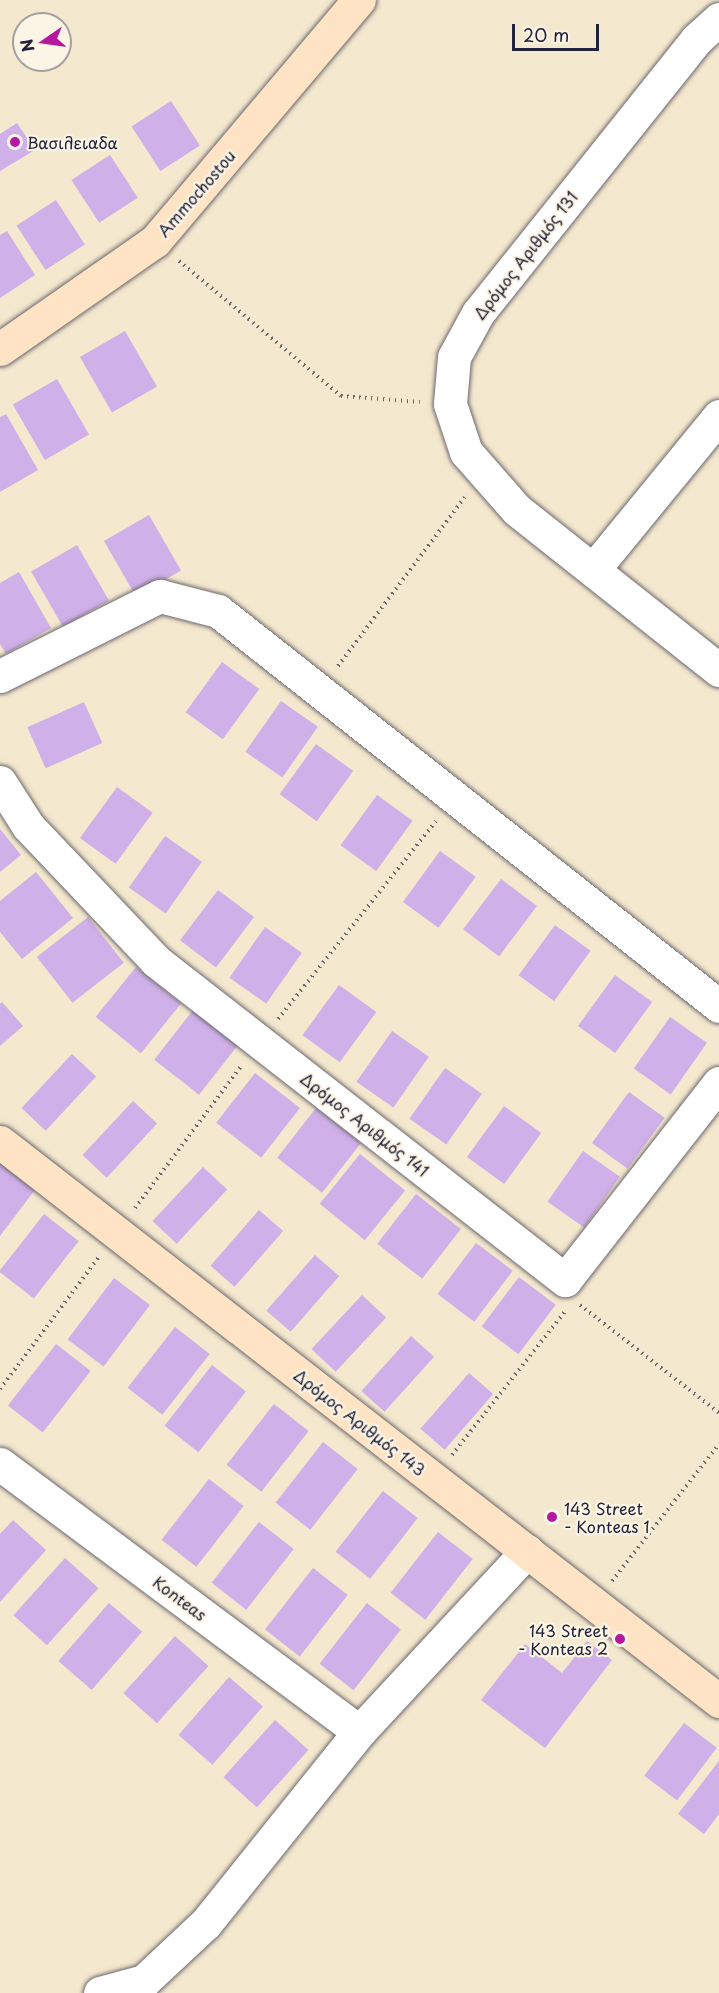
<!DOCTYPE html>
<meta charset="utf-8">
<style>
body{margin:0}
#map{position:relative;width:719px;height:1993px;overflow:hidden;background:#f4e8ce;font-family:"Playpen Sans",sans-serif}
div>[style]{position:absolute}
.building>*{inset:0;background:#cfb0e8;transform-origin:0 0}
.path>*{height:4px;margin-top:-2px;transform-origin:0;background:repeating-linear-gradient(90deg,#6c676e 0 1.5px,transparent 0 6px)}
.roads{filter:drop-shadow(0 0 2px #6c676e) drop-shadow(0 0 2px #6c676e)}
.street>*{height:33px;margin:-16.5px;padding:0 16.5px;transform-origin:16.5px;border-radius:16.5px;background:#fff}
.secondary>*{height:33px;margin:-16.5px;padding:0 16.5px;transform-origin:16.5px;border-radius:16.5px;background:#fee4c5}
.dots>*{width:16px;height:16px;translate:-50% -50%;box-sizing:border-box;border:3px solid #fcf5e5;border-radius:50%}
span{translate:-50% -50%;white-space:nowrap;text-align:center;line-height:1.15;-webkit-text-stroke:4.5px #fcf5e5;paint-order:stroke}
.poi-label{font-size:16px;color:#22223b}
.left{translate:0 -50%;text-align:left}
.right{translate:-100% -50%;text-align:right}
.street-label{font-size:16px;color:#22223b}
.north{position:absolute;left:12px;top:12px;width:60px;height:60px;box-sizing:border-box;background:#fcf5e5;border:2px solid #a5a1a1;border-radius:50%;rotate:257deg;font-size:16px;font-weight:700;line-height:24px;text-align:center;color:#22223b}
.north::after{content:'';display:block;margin:auto;width:21px;height:27px;background:#b5179e;clip-path:polygon(50% 0,100% 100%,50% 72%,0 100%)}
.scale{position:absolute;left:512px;top:24px;width:87px;height:27px;box-sizing:border-box;border:3px solid #22223b;border-top:0;padding-left:8px;font-size:18px;line-height:21px;white-space:nowrap;color:#22223b;-webkit-text-stroke:4px #fcf5e5;paint-order:stroke}
</style>
<div id="map">
<div class="building">
<div style="left:171px;top:101px;width:53px;height:47px;rotate:57deg"></div>
<div style="clip-path:polygon(17px 123px,35px 150px,0 171px,0 134px)"></div>
<div style="left:110px;top:155px;width:51px;height:46px;rotate:57deg"></div>
<div style="left:56px;top:200px;width:53px;height:47px;rotate:57deg"></div>
<div style="clip-path:polygon(7px 231px,35px 275px,0 298px,0 235px)"></div>
<div style="left:125px;top:331px;width:64px;height:52px;rotate:60deg"></div>
<div style="left:57px;top:379px;width:64px;height:51px;rotate:60deg"></div>
<div style="clip-path:polygon(6px 414px,38px 470px,0 492px,0 417px)"></div>
<div style="left:149px;top:515px;width:64px;height:52px;rotate:60deg"></div>
<div style="left:77px;top:545px;width:64px;height:53px;rotate:60deg"></div>
<div style="clip-path:polygon(19px 572px,51px 628px,6px 654px,0 644px,0 583px)"></div>
<div style="left:222px;top:662px;width:46px;height:62px;rotate:36deg"></div>
<div style="left:281px;top:701px;width:45px;height:62px;rotate:35deg"></div>
<div style="left:84px;top:702px;width:45px;height:62px;rotate:66deg"></div>
<div style="left:316px;top:744px;width:46px;height:62px;rotate:36deg"></div>
<div style="left:117px;top:787px;width:44px;height:63px;rotate:36deg"></div>
<div style="left:377px;top:795px;width:44px;height:62px;rotate:36deg"></div>
<div style="clip-path:polygon(0 829px,21px 855px,0 872px)"></div>
<div style="left:165px;top:836px;width:45px;height:63px;rotate:35deg"></div>
<div style="left:440px;top:851px;width:44px;height:63px;rotate:36deg"></div>
<div style="clip-path:polygon(36px 872px,73px 918px,22px 959px,0 932px,0 901px)"></div>
<div style="left:501px;top:879px;width:45px;height:63px;rotate:37deg"></div>
<div style="left:218px;top:890px;width:45px;height:63px;rotate:37deg"></div>
<div style="left:88px;top:917px;width:58px;height:65px;rotate:52deg"></div>
<div style="left:555px;top:925px;width:44px;height:62px;rotate:36deg"></div>
<div style="left:265px;top:927px;width:45px;height:62px;rotate:35deg"></div>
<div style="left:136px;top:967px;width:58px;height:64px;rotate:39deg"></div>
<div style="left:615px;top:975px;width:46px;height:63px;rotate:36deg"></div>
<div style="left:339px;top:985px;width:46px;height:62px;rotate:36deg"></div>
<div style="clip-path:polygon(2px 1002px,23px 1026px,0 1046px,0 1004px)"></div>
<div style="left:193px;top:1010px;width:57px;height:63px;rotate:38deg"></div>
<div style="left:670px;top:1017px;width:45px;height:63px;rotate:35deg"></div>
<div style="left:392px;top:1031px;width:45px;height:62px;rotate:35deg"></div>
<div style="left:72px;top:1054px;width:33px;height:74px;rotate:43deg"></div>
<div style="left:445px;top:1068px;width:45px;height:62px;rotate:35deg"></div>
<div style="left:255px;top:1073px;width:57px;height:63px;rotate:38deg"></div>
<div style="left:629px;top:1092px;width:44px;height:63px;rotate:36deg"></div>
<div style="left:133px;top:1101px;width:33px;height:74px;rotate:43deg"></div>
<div style="left:504px;top:1106px;width:46px;height:63px;rotate:36deg"></div>
<div style="left:316px;top:1108px;width:57px;height:63px;rotate:38deg"></div>
<div style="left:583px;top:1151px;width:45px;height:62px;rotate:35deg"></div>
<div style="left:360px;top:1154px;width:58px;height:64px;rotate:39deg"></div>
<div style="clip-path:polygon(0 1163px,37px 1187px,0 1236px)"></div>
<div style="left:203px;top:1167px;width:33px;height:74px;rotate:43deg"></div>
<div style="left:416px;top:1194px;width:57px;height:63px;rotate:38deg"></div>
<div style="left:259px;top:1210px;width:32px;height:74px;rotate:41deg"></div>
<div style="left:44px;top:1214px;width:44px;height:73px;rotate:38deg"></div>
<div style="left:476px;top:1243px;width:46px;height:64px;rotate:37deg"></div>
<div style="left:315px;top:1255px;width:32px;height:74px;rotate:41deg"></div>
<div style="left:519px;top:1277px;width:46px;height:62px;rotate:37deg"></div>
<div style="left:114px;top:1278px;width:45px;height:77px;rotate:37deg"></div>
<div style="left:362px;top:1295px;width:33px;height:74px;rotate:43deg"></div>
<div style="left:175px;top:1327px;width:44px;height:77px;rotate:38deg"></div>
<div style="left:411px;top:1336px;width:31px;height:74px;rotate:42deg"></div>
<div style="left:56px;top:1344px;width:44px;height:78px;rotate:38deg"></div>
<div style="left:212px;top:1365px;width:43px;height:77px;rotate:38deg"></div>
<div style="left:469px;top:1373px;width:32px;height:74px;rotate:41deg"></div>
<div style="left:274px;top:1404px;width:44px;height:77px;rotate:38deg"></div>
<div style="left:323px;top:1442px;width:44px;height:77px;rotate:38deg"></div>
<div style="left:209px;top:1479px;width:44px;height:77px;rotate:38deg"></div>
<div style="left:383px;top:1491px;width:44px;height:77px;rotate:38deg"></div>
<div style="clip-path:polygon(13px 1520px,46px 1550px,0 1602px,0 1534px)"></div>
<div style="left:259px;top:1522px;width:44px;height:77px;rotate:38deg"></div>
<div style="left:438px;top:1532px;width:44px;height:77px;rotate:38deg"></div>
<div style="left:65px;top:1558px;width:45px;height:77px;rotate:42deg"></div>
<div style="left:313px;top:1568px;width:44px;height:78px;rotate:38deg"></div>
<div style="left:109px;top:1603px;width:44px;height:77px;rotate:41deg"></div>
<div style="left:367px;top:1603px;width:43px;height:77px;rotate:38deg"></div>
<div style="left:175px;top:1636px;width:45px;height:77px;rotate:42deg"></div>
<div style="clip-path:polygon(587px 1641px,612px 1660px,545px 1748px,481px 1700px,525px 1644px,562px 1673px)"></div>
<div style="left:229px;top:1677px;width:45px;height:77px;rotate:41deg"></div>
<div style="left:275px;top:1720px;width:45px;height:77px;rotate:42deg"></div>
<div style="left:684px;top:1723px;width:41px;height:66px;rotate:37deg"></div>
<div style="clip-path:polygon(719px 1761px,719px 1814px,704px 1834px,678px 1814px)"></div>
</div>
<div class="path">
<div style="left:179px;top:261px;width:211px;rotate:39.8deg"></div>
<div style="left:341px;top:396px;width:79px;rotate:4.3deg"></div>
<div style="left:338px;top:666px;width:211px;rotate:-53.1deg"></div>
<div style="left:278px;top:1019px;width:253px;rotate:-51.4deg"></div>
<div style="left:135px;top:1208px;width:179px;rotate:-53.2deg"></div>
<div style="left:580px;top:1305px;width:176px;rotate:37.8deg"></div>
<div style="left:0;top:1389px;width:164px;rotate:-53.2deg"></div>
<div style="left:452px;top:1455px;width:184px;rotate:-51.8deg"></div>
<div style="left:612px;top:1581px;width:174px;rotate:-52deg"></div>
</div>
<div class="roads">
<div class="street">
<div style="left:719px;top:19px;width:31px;rotate:138deg"></div>
<div style="left:696px;top:40px;width:349px;rotate:128.6deg"></div>
<div style="left:478px;top:313px;width:50px;rotate:118.6deg"></div>
<div style="left:454px;top:357px;width:47px;rotate:94.9deg"></div>
<div style="left:450px;top:404px;width:51px;rotate:71.6deg"></div>
<div style="left:466px;top:452px;width:77px;rotate:48.7deg"></div>
<div style="left:517px;top:510px;width:258px;rotate:38.4deg"></div>
<div style="left:593px;top:570px;width:199px;rotate:-50.7deg"></div>
<div style="left:0;top:676px;width:179px;rotate:-26.6deg"></div>
<div style="left:160px;top:596px;width:60px;rotate:14.5deg"></div>
<div style="left:218px;top:611px;width:638px;rotate:38.25deg"></div>
<div style="left:0;top:782px;width:52px;rotate:57.5deg"></div>
<div style="left:28px;top:826px;width:186px;rotate:46.5deg"></div>
<div style="left:156px;top:961px;width:519px;rotate:37.95deg"></div>
<div style="left:565px;top:1280px;width:250px;rotate:-52deg"></div>
<div style="left:0;top:1464px;width:448px;rotate:36.7deg"></div>
<div style="left:100px;top:1993px;width:46px;rotate:-15.3deg"></div>
<div style="left:144px;top:1981px;width:85px;rotate:-43.1deg"></div>
<div style="left:206px;top:1923px;width:245px;rotate:-51.3deg"></div>
<div style="left:359px;top:1732px;width:247px;rotate:-47.1deg"></div>
</div>
<div class="secondary">
<div style="left:0;top:349px;width:189px;rotate:-34.9deg"></div>
<div style="left:155px;top:241px;width:316px;rotate:-49.8deg"></div>
<div style="left:0;top:1142px;width:911px;rotate:37.86deg"></div>
</div>
</div>
<div class="dots">
<div style="left:15px;top:142px;background:#b5179e"></div>
<div style="left:552px;top:1517px;background:#b5179e"></div>
<div style="left:620px;top:1639px;background:#b5179e"></div>
</div>
<div class="poi-label">
<span class="left" style="left:27px;top:142px">Βασιλειαδα</span>
<span class="left" style="left:564px;top:1517px">143 Street<br>- Konteas 1</span>
<span class="right" style="left:608px;top:1639px">143 Street<br>- Konteas 2</span>
</div>
<div class="street-label">
<span style="left:196px;top:193px;rotate:-49deg">Ammochostou</span>
<span style="left:525px;top:255px;rotate:-52deg">Δρόμος Αριθμός 131</span>
<span style="left:365px;top:1124px;rotate:38deg">Δρόμος Αριθμός 141</span>
<span style="left:360px;top:1422px;rotate:38deg">Δρόμος Αριθμός 143</span>
<span style="left:180px;top:1598px;rotate:37deg">Konteas</span>
</div>
<div class="north">N</div>
<div class="scale">20 m</div>
</div>
